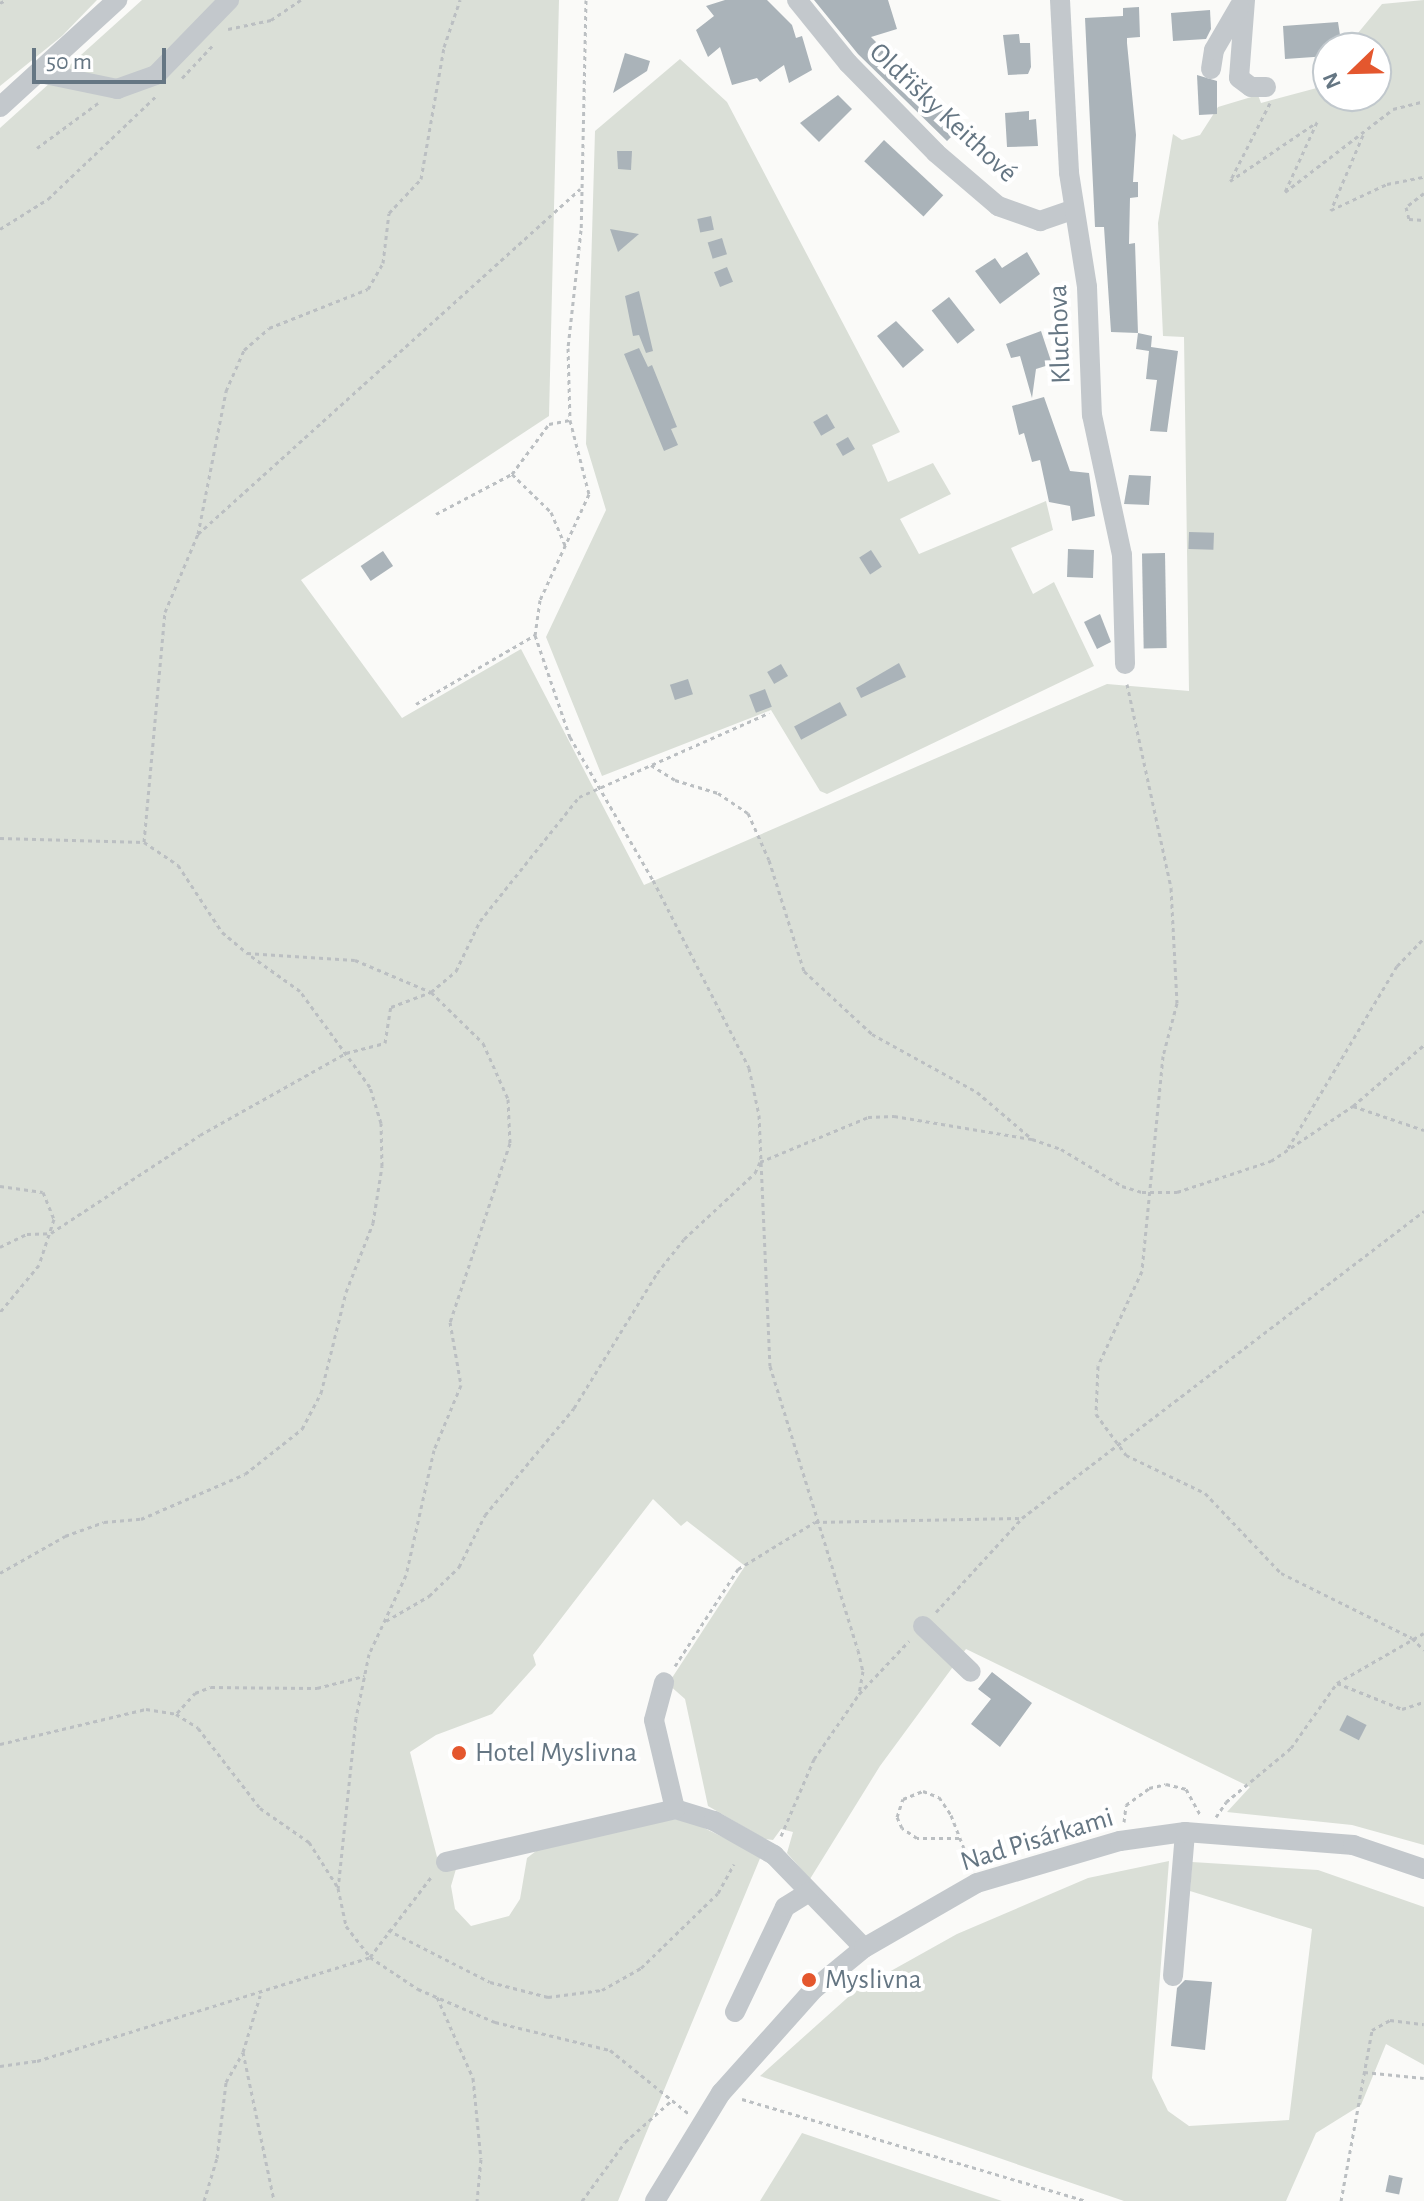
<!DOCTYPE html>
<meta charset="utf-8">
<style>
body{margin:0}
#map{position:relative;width:1424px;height:2201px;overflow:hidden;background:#fafaf8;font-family:"Alegreya Sans",sans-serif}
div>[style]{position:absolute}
.green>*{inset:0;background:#dadfd7}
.building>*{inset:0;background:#aab3b9;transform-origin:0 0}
.path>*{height:3px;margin-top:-1.5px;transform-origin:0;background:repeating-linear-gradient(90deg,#bbbfc2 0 4px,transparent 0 8px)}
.minor>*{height:20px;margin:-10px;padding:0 10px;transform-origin:10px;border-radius:10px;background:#c3c8cc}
.dots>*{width:22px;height:22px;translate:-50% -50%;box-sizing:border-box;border:4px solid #fff;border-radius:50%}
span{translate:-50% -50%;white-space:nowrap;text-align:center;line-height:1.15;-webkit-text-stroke:8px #fff;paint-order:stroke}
.street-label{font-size:28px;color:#657683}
.poi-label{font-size:28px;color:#657683}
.left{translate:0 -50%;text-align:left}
.north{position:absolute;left:1312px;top:32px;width:80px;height:80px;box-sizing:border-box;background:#fff;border:2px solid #c1c8cd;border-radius:50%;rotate:247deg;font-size:22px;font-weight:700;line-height:32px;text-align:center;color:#657683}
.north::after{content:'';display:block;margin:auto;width:28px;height:36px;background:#e4572e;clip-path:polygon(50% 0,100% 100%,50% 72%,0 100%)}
.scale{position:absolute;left:32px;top:48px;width:134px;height:36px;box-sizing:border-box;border:4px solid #657683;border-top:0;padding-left:10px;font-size:24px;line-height:28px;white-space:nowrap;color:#657683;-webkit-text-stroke:6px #fff;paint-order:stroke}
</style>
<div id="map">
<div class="green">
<div style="clip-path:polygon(0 0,97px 0,62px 36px,0 86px)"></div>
<div style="clip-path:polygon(142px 0,559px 0,549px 416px,301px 580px,402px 718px,521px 649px,644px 885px,1107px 684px,1189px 691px,1184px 337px,1163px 336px,1158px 223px,1173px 134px,1182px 140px,1200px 135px,1218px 107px,1258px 95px,1261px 103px,1328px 85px,1328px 96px,1376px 96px,1376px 48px,1354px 48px,1358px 33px,1382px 4px,1424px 0,1424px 1845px,1352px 1825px,1227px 1812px,1250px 1787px,966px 1649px,880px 1766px,810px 1879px,787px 1853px,793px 1832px,781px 1829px,773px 1840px,765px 1839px,708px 1806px,685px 1699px,668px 1684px,745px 1566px,687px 1521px,681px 1526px,653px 1499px,533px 1655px,536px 1665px,492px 1714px,436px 1735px,410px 1752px,437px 1857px,456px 1869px,451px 1886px,455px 1909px,471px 1926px,509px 1916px,520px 1899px,527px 1858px,540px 1848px,666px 1819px,688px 1820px,761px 1856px,618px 2201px,0 2201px,0 128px)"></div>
<div style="clip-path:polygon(680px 59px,727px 102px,900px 432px,872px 445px,888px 482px,933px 463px,951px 494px,900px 519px,919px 554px,1046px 501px,1053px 530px,1011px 548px,1033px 594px,1054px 582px,1094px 666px,827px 794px,820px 791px,771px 710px,602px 776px,546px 637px,606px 510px,586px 444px,595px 131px)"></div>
<div style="clip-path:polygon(1169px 1861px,1152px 2078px,1168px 2111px,1189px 2126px,1289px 2120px,1312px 1929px,1190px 1891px,1192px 1862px,1318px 1870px,1424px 1907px,1424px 2065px,1386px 2044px,1361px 2105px,1316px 2133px,1286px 2201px,1124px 2201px,760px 2076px,855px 1991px,957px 1934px,1088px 1878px)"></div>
<div style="clip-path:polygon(802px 2133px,978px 2193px,1002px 2201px,760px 2201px)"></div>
</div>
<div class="building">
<div style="clip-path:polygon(725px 0,767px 0,792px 25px,796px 38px,802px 36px,812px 70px,789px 83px,784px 65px,760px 82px,757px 78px,732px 85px,720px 47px,708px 57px,696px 30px,714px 16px,706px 6px)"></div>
<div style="clip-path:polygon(814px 0,888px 0,897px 29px,871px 37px,961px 127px,947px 141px,858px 54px)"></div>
<div style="clip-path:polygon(1139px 7px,1140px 37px,1127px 38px,1127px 43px,1136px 135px,1133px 182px,1138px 182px,1138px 197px,1130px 198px,1129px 244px,1135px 243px,1138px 333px,1111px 332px,1104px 227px,1095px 227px,1085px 18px,1123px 16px,1123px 8px)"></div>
<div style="clip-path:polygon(1210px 10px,1211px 29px,1206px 39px,1173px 41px,1171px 13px)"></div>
<div style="clip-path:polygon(1338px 22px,1342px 48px,1328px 48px,1328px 56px,1285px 59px,1283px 26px)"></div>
<div style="clip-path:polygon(1019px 34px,1020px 43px,1030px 43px,1031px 67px,1028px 74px,1008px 75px,1003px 35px)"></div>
<div style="clip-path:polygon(625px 53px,650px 61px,647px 71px,613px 93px)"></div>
<div style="clip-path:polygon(1197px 75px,1217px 81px,1217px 114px,1199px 115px)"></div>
<div style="clip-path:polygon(838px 95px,852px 109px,819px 142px,800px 123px)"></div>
<div style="clip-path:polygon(1029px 111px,1029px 120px,1036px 119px,1038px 146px,1007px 147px,1005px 113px)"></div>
<div style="left:884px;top:140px;width:81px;height:29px;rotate:43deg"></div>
<div style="clip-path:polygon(617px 151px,632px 151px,631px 170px,618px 169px)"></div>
<div style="left:711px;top:216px;width:14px;height:14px;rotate:78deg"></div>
<div style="clip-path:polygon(610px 229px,639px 234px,618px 252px)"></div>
<div style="left:722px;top:238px;width:17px;height:15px;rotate:73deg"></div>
<div style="clip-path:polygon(1027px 252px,1040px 274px,1000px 304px,975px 271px,995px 258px,1002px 268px)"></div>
<div style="left:727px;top:267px;width:16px;height:14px;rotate:68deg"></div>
<div style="clip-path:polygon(639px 291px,653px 351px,646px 353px,639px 335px,633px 336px,625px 296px)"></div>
<div style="left:949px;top:297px;width:42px;height:22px;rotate:52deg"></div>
<div style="clip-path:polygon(896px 321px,924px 350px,903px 368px,877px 336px)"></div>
<div style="clip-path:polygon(1041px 331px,1052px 364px,1036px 369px,1032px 398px,1020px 356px,1011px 358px,1006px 344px)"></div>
<div style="clip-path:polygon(1138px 333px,1152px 336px,1151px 347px,1178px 351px,1167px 432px,1150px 431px,1157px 380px,1146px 379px,1149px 351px,1136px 349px)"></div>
<div style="clip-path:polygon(639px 348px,648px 367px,652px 365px,677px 427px,671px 429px,678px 445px,664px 451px,624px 354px)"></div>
<div style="clip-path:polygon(1044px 397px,1070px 471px,1089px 473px,1095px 516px,1072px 521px,1070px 506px,1049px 502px,1040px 460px,1032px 462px,1024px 433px,1019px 435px,1012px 406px)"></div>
<div style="left:827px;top:414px;width:16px;height:16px;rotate:60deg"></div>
<div style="left:848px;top:437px;width:14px;height:14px;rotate:60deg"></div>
<div style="clip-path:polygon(1129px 475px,1151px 476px,1149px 505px,1124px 504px)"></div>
<div style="left:1189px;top:532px;width:25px;height:17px;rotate:2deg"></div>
<div style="left:1068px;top:549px;width:26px;height:28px;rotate:2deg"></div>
<div style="left:871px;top:550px;width:20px;height:14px;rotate:57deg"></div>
<div style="left:383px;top:551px;width:18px;height:27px;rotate:56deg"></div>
<div style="left:1165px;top:553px;width:95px;height:23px;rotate:89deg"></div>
<div style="clip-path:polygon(1100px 614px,1111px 642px,1097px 649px,1084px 622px)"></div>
<div style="clip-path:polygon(899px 663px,906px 677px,861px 698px,856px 688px)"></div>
<div style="left:781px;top:664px;width:14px;height:16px;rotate:60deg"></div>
<div style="left:688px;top:679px;width:16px;height:19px;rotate:72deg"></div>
<div style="left:765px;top:689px;width:19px;height:17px;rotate:69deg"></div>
<div style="left:840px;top:702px;width:15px;height:52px;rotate:62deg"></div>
<div style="clip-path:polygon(992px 1672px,1032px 1703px,1000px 1747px,971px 1724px,991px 1699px,978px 1689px)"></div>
<div style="left:1347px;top:1715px;width:22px;height:17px;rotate:27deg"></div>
<div style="clip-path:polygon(1185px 1980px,1212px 1982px,1205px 2050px,1171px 2046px,1177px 1988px)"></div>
<div style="left:1389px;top:2175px;width:14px;height:17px;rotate:12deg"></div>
</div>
<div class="path">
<div style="left:586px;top:0;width:230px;rotate:91.2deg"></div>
<div style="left:581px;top:230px;width:119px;rotate:96.3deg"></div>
<div style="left:568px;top:348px;width:72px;rotate:88.4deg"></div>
<div style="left:570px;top:420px;width:76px;rotate:75.6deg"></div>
<div style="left:589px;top:494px;width:117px;rotate:114.8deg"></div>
<div style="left:540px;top:600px;width:35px;rotate:98deg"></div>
<div style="left:535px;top:635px;width:108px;rotate:71.1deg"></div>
<div style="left:570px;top:737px;width:165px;rotate:59.9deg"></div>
<div style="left:653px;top:880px;width:211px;rotate:62.9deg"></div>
<div style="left:749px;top:1068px;width:48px;rotate:78deg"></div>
<div style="left:759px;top:1115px;width:251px;rotate:87.5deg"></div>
<div style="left:770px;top:1366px;width:297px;rotate:72.8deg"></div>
<div style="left:858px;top:1650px;width:22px;rotate:77deg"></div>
<div style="left:863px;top:1671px;width:23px;rotate:100deg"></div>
<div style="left:0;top:3px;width:7px;rotate:-27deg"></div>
<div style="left:228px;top:29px;width:44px;rotate:-11.8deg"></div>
<div style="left:271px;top:20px;width:36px;rotate:-34deg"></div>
<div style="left:182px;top:78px;width:44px;rotate:-46.8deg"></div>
<div style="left:1270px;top:103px;width:88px;rotate:117.1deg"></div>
<div style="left:1230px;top:181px;width:105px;rotate:-34.1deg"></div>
<div style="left:1317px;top:122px;width:77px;rotate:114.6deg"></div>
<div style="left:1285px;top:192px;width:136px;rotate:-37.5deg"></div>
<div style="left:1393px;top:109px;width:32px;rotate:-14deg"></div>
<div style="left:1363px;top:135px;width:82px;rotate:113.1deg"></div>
<div style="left:1331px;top:210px;width:62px;rotate:-24.9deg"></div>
<div style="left:1387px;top:184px;width:38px;rotate:-11deg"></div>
<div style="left:37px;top:148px;width:76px;rotate:-36.4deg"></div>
<div style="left:1424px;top:193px;width:23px;rotate:142deg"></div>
<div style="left:1406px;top:207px;width:12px;rotate:76deg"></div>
<div style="left:1409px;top:219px;width:15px;rotate:4deg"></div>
<div style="left:0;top:229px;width:57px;rotate:-32deg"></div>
<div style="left:48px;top:199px;width:149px;rotate:-43.6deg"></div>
<div style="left:512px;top:474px;width:62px;rotate:-53.5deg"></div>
<div style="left:549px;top:424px;width:21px;rotate:-11deg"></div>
<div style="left:436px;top:514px;width:86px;rotate:-27.8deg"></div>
<div style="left:512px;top:474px;width:54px;rotate:44.3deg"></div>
<div style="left:551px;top:512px;width:38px;rotate:67deg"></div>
<div style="left:198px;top:534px;width:515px;rotate:-42.09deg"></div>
<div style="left:1127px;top:684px;width:209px;rotate:77.8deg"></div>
<div style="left:1171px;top:888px;width:115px;rotate:87deg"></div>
<div style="left:1177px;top:1003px;width:55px;rotate:104.8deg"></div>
<div style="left:1163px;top:1056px;width:216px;rotate:95.6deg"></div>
<div style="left:1142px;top:1271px;width:105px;rotate:114.9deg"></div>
<div style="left:1098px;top:1366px;width:48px;rotate:92.4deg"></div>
<div style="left:1096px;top:1414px;width:51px;rotate:53.8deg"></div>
<div style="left:1126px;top:1455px;width:88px;rotate:25.7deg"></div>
<div style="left:1205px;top:1493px;width:110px;rotate:46.5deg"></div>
<div style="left:1281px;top:1573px;width:146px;rotate:26.4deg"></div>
<div style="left:1412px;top:1638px;width:17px;rotate:45deg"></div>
<div style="left:416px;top:704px;width:138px;rotate:-30.1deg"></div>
<div style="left:651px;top:765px;width:28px;rotate:32deg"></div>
<div style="left:675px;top:780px;width:45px;rotate:16.8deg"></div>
<div style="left:718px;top:793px;width:36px;rotate:34deg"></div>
<div style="left:748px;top:813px;width:51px;rotate:65.9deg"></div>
<div style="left:769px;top:860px;width:116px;rotate:72.5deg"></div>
<div style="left:804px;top:971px;width:93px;rotate:42.8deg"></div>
<div style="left:872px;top:1034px;width:120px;rotate:28.9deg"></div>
<div style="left:977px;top:1092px;width:72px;rotate:40.5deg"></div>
<div style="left:0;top:838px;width:144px;rotate:1.6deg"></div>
<div style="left:144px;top:842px;width:41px;rotate:34.1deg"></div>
<div style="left:178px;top:865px;width:80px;rotate:56.7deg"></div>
<div style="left:222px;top:932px;width:33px;rotate:40deg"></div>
<div style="left:247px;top:953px;width:108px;rotate:3.7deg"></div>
<div style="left:355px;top:960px;width:82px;rotate:22.8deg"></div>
<div style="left:431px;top:992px;width:73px;rotate:44.4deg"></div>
<div style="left:483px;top:1043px;width:61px;rotate:65.9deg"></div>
<div style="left:508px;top:1099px;width:44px;rotate:87.4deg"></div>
<div style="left:510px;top:1143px;width:189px;rotate:108.5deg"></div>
<div style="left:450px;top:1322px;width:64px;rotate:80.1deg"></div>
<div style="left:461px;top:1385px;width:70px;rotate:112.6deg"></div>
<div style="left:434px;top:1450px;width:128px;rotate:102.6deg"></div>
<div style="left:406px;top:1575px;width:87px;rotate:115.1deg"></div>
<div style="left:369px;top:1654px;width:65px;rotate:101.5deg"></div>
<div style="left:356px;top:1718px;width:171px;rotate:96deg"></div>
<div style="left:338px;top:1888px;width:39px;rotate:78deg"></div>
<div style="left:346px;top:1926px;width:39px;rotate:52deg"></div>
<div style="left:370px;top:1957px;width:58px;rotate:33.7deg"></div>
<div style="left:418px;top:1989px;width:84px;rotate:23.2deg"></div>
<div style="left:495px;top:2022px;width:118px;rotate:13.7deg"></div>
<div style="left:610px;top:2050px;width:102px;rotate:39deg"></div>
<div style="left:144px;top:842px;width:231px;rotate:-84.8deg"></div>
<div style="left:165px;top:612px;width:85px;rotate:-67.1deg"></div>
<div style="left:198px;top:534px;width:146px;rotate:-78.9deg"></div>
<div style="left:226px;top:391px;width:45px;rotate:-66.3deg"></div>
<div style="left:244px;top:350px;width:33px;rotate:-41deg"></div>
<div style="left:269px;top:328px;width:106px;rotate:-21.5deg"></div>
<div style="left:368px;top:289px;width:30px;rotate:-60deg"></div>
<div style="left:383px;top:263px;width:50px;rotate:-83.2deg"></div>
<div style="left:389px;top:213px;width:47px;rotate:-46.7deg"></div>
<div style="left:421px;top:179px;width:134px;rotate:-80.1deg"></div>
<div style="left:444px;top:47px;width:50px;rotate:-71.2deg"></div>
<div style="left:1353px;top:1106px;width:75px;rotate:18.7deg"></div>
<div style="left:1288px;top:1148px;width:212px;rotate:-59.1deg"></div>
<div style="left:1397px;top:966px;width:39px;rotate:-46deg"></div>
<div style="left:0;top:1186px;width:43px;rotate:7.9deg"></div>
<div style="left:43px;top:1192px;width:29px;rotate:68deg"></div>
<div style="left:54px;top:1219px;width:48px;rotate:108.1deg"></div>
<div style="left:39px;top:1265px;width:61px;rotate:129.7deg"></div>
<div style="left:0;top:1247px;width:30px;rotate:-26deg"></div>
<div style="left:27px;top:1234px;width:24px;rotate:-2deg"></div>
<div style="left:51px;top:1233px;width:178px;rotate:-33.3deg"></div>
<div style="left:200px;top:1135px;width:167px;rotate:-29.3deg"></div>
<div style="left:346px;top:1053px;width:40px;rotate:-14.4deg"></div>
<div style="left:385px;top:1043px;width:36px;rotate:-81deg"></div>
<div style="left:391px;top:1007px;width:43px;rotate:-20.6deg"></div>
<div style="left:431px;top:992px;width:33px;rotate:-40deg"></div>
<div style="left:456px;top:971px;width:55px;rotate:-64.4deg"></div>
<div style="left:480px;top:921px;width:159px;rotate:-51.4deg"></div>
<div style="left:579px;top:797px;width:208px;rotate:-23.9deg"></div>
<div style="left:0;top:1573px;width:75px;rotate:-29.6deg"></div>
<div style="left:65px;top:1536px;width:41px;rotate:-19.7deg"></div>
<div style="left:104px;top:1522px;width:37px;rotate:-5deg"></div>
<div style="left:141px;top:1519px;width:113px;rotate:-23.4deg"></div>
<div style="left:245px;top:1474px;width:73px;rotate:-38.3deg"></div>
<div style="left:302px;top:1429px;width:41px;rotate:-62.2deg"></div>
<div style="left:321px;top:1393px;width:104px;rotate:-76.1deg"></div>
<div style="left:346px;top:1292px;width:74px;rotate:-68.6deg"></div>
<div style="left:373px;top:1223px;width:58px;rotate:-81deg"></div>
<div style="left:382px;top:1166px;width:43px;rotate:-91.3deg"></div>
<div style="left:381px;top:1123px;width:38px;rotate:-107deg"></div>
<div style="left:370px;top:1087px;width:119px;rotate:-126.1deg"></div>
<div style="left:300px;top:991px;width:65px;rotate:-144.4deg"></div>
<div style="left:936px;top:1612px;width:127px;rotate:-47.5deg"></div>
<div style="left:1022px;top:1518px;width:506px;rotate:-37.37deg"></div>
<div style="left:386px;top:1621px;width:50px;rotate:-30.2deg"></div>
<div style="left:429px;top:1596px;width:42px;rotate:-44deg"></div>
<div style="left:459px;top:1567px;width:58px;rotate:-63.4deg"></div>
<div style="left:485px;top:1515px;width:139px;rotate:-50.2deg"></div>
<div style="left:574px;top:1408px;width:158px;rotate:-58.4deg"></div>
<div style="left:657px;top:1273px;width:43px;rotate:-51.5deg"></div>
<div style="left:684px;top:1239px;width:97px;rotate:-42.9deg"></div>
<div style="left:755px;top:1173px;width:12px;rotate:-66deg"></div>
<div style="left:760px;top:1162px;width:117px;rotate:-22.6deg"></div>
<div style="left:868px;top:1117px;width:26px;rotate:-2deg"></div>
<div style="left:894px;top:1116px;width:140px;rotate:9.5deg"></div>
<div style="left:1032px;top:1139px;width:31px;rotate:19deg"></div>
<div style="left:1061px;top:1149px;width:71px;rotate:31.2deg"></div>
<div style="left:1122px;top:1186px;width:21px;rotate:17deg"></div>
<div style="left:1142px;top:1192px;width:35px"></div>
<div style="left:1177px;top:1192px;width:99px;rotate:-18.3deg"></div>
<div style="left:1271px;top:1161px;width:99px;rotate:-33.9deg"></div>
<div style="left:1353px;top:1106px;width:94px;rotate:-40.7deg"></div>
<div style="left:675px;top:1666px;width:116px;rotate:-57deg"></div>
<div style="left:738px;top:1569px;width:90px;rotate:-31.4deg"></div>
<div style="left:815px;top:1522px;width:206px;rotate:-1.1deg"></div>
<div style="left:1337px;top:1683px;width:100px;rotate:-29.9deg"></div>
<div style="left:177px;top:1713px;width:27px;rotate:-48deg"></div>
<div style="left:195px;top:1693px;width:17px;rotate:-21deg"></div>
<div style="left:211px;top:1687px;width:106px;rotate:0.5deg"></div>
<div style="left:317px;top:1688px;width:49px;rotate:-14.3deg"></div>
<div style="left:0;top:1744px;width:150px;rotate:-13.5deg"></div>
<div style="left:146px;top:1709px;width:30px;rotate:9deg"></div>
<div style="left:176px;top:1714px;width:26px;rotate:32deg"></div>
<div style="left:198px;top:1728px;width:101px;rotate:52.2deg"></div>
<div style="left:260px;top:1808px;width:60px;rotate:34.8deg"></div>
<div style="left:309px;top:1842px;width:52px;rotate:57.5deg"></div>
<div style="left:1216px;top:1817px;width:18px;rotate:-56deg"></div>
<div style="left:1226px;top:1802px;width:85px;rotate:-39.7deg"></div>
<div style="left:1291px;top:1748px;width:80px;rotate:-54.7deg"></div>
<div style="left:1337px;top:1683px;width:70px;rotate:21.8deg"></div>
<div style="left:1402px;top:1709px;width:23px;rotate:-18deg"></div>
<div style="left:1124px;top:1822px;width:17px;rotate:-83deg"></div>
<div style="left:1126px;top:1805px;width:29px;rotate:-36deg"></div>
<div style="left:1149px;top:1788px;width:17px;rotate:-13deg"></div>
<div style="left:1166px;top:1784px;width:21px;rotate:14deg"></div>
<div style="left:1186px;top:1789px;width:29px;rotate:61deg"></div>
<div style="left:781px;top:1836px;width:84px;rotate:-66.8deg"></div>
<div style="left:814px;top:1759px;width:79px;rotate:-55.3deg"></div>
<div style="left:859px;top:1694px;width:73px;rotate:-46.7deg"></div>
<div style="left:959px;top:1838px;width:42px;rotate:180deg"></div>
<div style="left:917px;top:1838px;width:18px;rotate:-146deg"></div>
<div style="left:902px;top:1828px;width:12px;rotate:-114deg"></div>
<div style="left:897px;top:1817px;width:19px;rotate:-72deg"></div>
<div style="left:903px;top:1799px;width:22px;rotate:-22deg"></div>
<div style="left:923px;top:1791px;width:17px;rotate:21deg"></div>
<div style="left:939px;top:1797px;width:22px;rotate:56deg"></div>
<div style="left:951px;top:1815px;width:53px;rotate:68.8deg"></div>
<div style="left:388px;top:1930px;width:114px;rotate:27deg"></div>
<div style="left:490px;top:1982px;width:60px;rotate:14.5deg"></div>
<div style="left:548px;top:1997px;width:54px;rotate:-7.4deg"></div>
<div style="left:602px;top:1990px;width:45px;rotate:-29.4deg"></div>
<div style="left:641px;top:1968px;width:107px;rotate:-44.2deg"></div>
<div style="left:718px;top:1893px;width:33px;rotate:-61deg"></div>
<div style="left:437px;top:1997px;width:89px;rotate:66deg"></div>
<div style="left:473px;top:2078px;width:81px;rotate:84.4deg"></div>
<div style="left:481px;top:2159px;width:42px;rotate:95.4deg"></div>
<div style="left:243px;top:2052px;width:152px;rotate:78.2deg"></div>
<div style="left:0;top:2066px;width:37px;rotate:-8deg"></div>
<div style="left:37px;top:2061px;width:349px;rotate:-17.3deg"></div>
<div style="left:370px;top:1957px;width:102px;rotate:-52.6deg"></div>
<div style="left:1364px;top:2072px;width:60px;rotate:5.7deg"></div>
<div style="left:742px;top:2099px;width:360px;rotate:16.5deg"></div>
<div style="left:204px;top:2201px;width:45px;rotate:-73.2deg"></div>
<div style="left:217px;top:2158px;width:77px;rotate:-83.2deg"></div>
<div style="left:226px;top:2082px;width:34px;rotate:-60deg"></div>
<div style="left:243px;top:2052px;width:59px;rotate:-73.1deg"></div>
<div style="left:582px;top:2201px;width:73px;rotate:-53.9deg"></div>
<div style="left:625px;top:2142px;width:63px;rotate:-41.8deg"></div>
<div style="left:1341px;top:2201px;width:174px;rotate:-79.7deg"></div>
<div style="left:1372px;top:2030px;width:21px;rotate:-29deg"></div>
<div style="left:1390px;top:2020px;width:34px;rotate:7deg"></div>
</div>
<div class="minor">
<div style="left:797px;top:0;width:81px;rotate:51deg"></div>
<div style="left:848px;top:63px;width:126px;rotate:45.6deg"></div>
<div style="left:936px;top:153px;width:82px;rotate:40.5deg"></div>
<div style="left:998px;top:206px;width:45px;rotate:19.7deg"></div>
<div style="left:1040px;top:221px;width:36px;rotate:-19deg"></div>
<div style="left:1060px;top:0;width:173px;rotate:87deg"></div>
<div style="left:1069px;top:173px;width:115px;rotate:81deg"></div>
<div style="left:1087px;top:287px;width:128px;rotate:87.8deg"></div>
<div style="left:1092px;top:415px;width:143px;rotate:77.9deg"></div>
<div style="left:1122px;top:555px;width:109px;rotate:88.4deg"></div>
<div style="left:1245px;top:0;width:78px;rotate:94.4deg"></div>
<div style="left:1239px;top:78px;width:15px;rotate:37deg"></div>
<div style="left:1251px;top:87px;width:15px"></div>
<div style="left:1211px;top:69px;width:19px;rotate:-81deg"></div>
<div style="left:1214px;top:50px;width:50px;rotate:-59.8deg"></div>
<div style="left:40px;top:73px;width:79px;rotate:11.7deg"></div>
<div style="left:117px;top:89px;width:41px;rotate:-19.7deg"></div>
<div style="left:156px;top:75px;width:105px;rotate:-45.8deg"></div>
<div style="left:0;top:107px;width:159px;rotate:-42.4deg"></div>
<div style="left:923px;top:1626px;width:66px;rotate:43.8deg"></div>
<div style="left:675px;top:1809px;width:41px;rotate:17.1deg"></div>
<div style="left:714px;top:1821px;width:69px;rotate:29.5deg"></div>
<div style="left:774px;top:1855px;width:129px;rotate:45.9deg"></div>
<div style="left:446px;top:1862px;width:235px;rotate:-13deg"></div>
<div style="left:675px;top:1809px;width:91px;rotate:-103.3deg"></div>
<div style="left:654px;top:1720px;width:39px;rotate:-75deg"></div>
<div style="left:1173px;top:1976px;width:144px;rotate:-85.2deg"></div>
<div style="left:735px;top:2012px;width:116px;rotate:-64.5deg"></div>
<div style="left:785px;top:1907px;width:28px;rotate:-32deg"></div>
<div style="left:655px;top:2201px;width:127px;rotate:-58.6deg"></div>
<div style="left:721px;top:2093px;width:140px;rotate:-48.2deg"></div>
<div style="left:814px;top:1989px;width:65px;rotate:-39.4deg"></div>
<div style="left:864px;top:1948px;width:130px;rotate:-29.9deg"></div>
<div style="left:977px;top:1883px;width:149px;rotate:-16.4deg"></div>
<div style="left:1120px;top:1841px;width:66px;rotate:-7.9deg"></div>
<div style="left:1185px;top:1832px;width:169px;rotate:4.4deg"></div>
<div style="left:1353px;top:1845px;width:75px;rotate:18.7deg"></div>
</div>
<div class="dots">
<div style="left:459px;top:1753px;background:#e4572e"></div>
<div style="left:809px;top:1980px;background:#e4572e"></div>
</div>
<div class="street-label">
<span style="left:943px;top:113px;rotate:43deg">Oldřišky Keithové</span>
<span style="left:1060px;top:334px;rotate:-92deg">Kluchova</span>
<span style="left:1037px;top:1840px;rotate:-17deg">Nad Pisárkami</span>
</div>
<div class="poi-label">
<span class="left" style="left:475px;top:1753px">Hotel Myslivna</span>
<span class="left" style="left:825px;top:1980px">Myslivna</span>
</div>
<div class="north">N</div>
<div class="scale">50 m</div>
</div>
